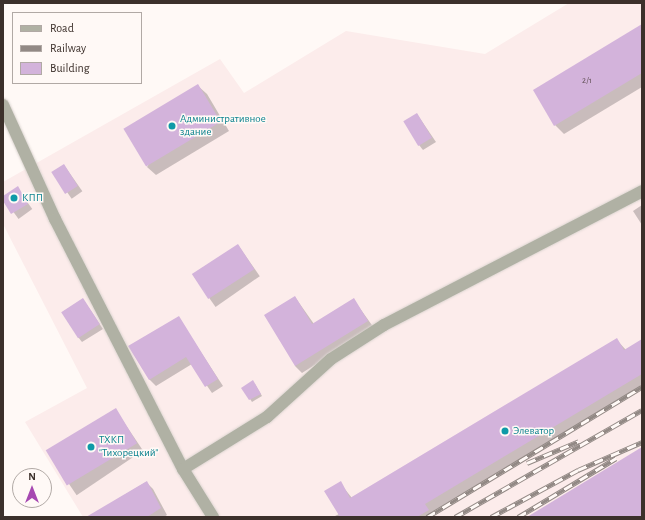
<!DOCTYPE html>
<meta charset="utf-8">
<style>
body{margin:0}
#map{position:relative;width:645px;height:520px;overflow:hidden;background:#fff9f6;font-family:"Alegreya Sans",sans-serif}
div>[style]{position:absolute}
.industrial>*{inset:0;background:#fceceb}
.shadow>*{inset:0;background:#0003;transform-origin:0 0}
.building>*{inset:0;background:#d3b3db;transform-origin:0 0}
.roads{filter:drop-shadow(0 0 1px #dcd5d1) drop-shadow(0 0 1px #dcd5d1)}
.minor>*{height:12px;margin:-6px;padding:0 6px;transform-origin:6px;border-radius:6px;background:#b0b1a4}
.rail>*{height:4.5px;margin-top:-2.25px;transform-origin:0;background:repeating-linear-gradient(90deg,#fff9f6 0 9px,#928985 0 18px);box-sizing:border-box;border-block:1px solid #928985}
.dots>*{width:11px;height:11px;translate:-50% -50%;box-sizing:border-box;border:2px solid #fff9f6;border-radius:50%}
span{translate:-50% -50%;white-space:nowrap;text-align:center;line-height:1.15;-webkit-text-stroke:3px #fff9f6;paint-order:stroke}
.number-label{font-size:9px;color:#625157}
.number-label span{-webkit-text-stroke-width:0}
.culture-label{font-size:11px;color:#0d838f}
.left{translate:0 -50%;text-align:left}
.frame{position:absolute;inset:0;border:4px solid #3c302b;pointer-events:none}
.legend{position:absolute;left:12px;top:12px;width:130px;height:72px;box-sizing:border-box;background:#fff9f6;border:1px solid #b1a9a5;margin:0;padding:5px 7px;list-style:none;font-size:12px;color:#3c302b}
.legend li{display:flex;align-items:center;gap:8px;height:20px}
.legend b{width:20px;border:1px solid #b1a9a5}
.north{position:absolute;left:12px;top:468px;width:40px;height:40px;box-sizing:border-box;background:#fff9f6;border:1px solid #b1a9a5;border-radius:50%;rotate:0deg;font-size:11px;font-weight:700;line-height:16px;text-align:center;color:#3c302b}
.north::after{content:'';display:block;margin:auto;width:14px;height:18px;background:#a648b1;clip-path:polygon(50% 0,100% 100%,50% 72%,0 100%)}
</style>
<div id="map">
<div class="industrial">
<div style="clip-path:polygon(569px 3px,642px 3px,642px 517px,83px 517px,25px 422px,87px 388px,3px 224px,3px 182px,220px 59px,244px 93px,346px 31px,485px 54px)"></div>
</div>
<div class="shadow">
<div style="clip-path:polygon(642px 25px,642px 87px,564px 134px,555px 125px)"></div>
<div style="clip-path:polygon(198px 86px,207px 94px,229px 131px,156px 175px,147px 167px)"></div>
<div style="clip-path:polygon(417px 114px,436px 142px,423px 150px,419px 145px)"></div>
<div style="left:64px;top:165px;width:32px;height:13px;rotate:55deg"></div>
<div style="left:17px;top:188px;width:26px;height:17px;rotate:54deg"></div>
<div style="clip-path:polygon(642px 205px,642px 225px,633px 211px)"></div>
<div style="left:238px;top:245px;width:38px;height:54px;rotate:55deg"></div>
<div style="clip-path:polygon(295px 297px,314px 324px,354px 300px,374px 328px,302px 373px,295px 366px)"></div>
<div style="clip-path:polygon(83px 299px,103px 329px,82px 342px,78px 337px)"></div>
<div style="clip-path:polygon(178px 317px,223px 386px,212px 393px,192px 364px,156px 386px,149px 379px)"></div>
<div style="clip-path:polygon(617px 340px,626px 350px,642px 340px,642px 387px,432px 512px,435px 517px,333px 517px,339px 514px,340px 483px,352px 498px)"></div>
<div style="clip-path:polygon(255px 384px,262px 396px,252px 402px,243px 388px)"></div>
<div style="left:115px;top:409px;width:50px;height:80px;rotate:56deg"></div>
<div style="clip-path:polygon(146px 482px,153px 489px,167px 515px,164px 517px,88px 517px)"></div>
</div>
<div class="building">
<div style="clip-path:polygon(642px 24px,642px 73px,554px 126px,533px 90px)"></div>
<div style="left:198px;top:84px;width:44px;height:87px;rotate:59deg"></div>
<div style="left:417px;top:113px;width:29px;height:16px;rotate:59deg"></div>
<div style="left:64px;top:164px;width:26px;height:15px;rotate:58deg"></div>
<div style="clip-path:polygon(18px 186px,28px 204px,11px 214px,3px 201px,3px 196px)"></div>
<div style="left:238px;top:244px;width:30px;height:55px;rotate:57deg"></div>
<div style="clip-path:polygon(295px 296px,312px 324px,354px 298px,368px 321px,295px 366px,264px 315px)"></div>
<div style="left:83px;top:298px;width:31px;height:26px;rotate:57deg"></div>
<div style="clip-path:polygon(179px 316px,218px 379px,205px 387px,186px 357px,149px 380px,128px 346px)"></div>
<div style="clip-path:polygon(617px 338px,624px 350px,642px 339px,642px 374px,425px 504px,429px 510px,417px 517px,340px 517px,324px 491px,341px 481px,350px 498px)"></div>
<div style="clip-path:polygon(253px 380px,261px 394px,249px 400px,241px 388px)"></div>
<div style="left:116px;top:408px;width:41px;height:82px;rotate:59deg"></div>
<div style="clip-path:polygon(642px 447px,642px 517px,527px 517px)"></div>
<div style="clip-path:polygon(147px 481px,161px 508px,147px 517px,86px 517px)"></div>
</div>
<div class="roads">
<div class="minor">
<div style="left:3px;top:105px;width:125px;rotate:65.5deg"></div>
<div style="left:55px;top:219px;width:281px;rotate:62.9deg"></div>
<div style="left:183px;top:469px;width:57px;rotate:58deg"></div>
<div style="left:183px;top:469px;width:99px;rotate:-31.8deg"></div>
<div style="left:267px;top:417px;width:86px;rotate:-42.2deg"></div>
<div style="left:331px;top:359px;width:63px;rotate:-32.7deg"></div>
<div style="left:384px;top:325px;width:291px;rotate:-27.4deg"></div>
</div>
</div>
<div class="rail">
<div style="left:527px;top:463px;width:56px;rotate:-22.9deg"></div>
<div style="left:427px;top:517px;width:251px;rotate:-31.2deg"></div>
<div style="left:455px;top:517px;width:215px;rotate:-29.8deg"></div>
<div style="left:491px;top:517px;width:99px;rotate:-28.4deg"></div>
<div style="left:578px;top:470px;width:70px;rotate:-23.6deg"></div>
<div style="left:518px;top:517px;width:114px;rotate:-31deg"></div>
</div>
<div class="dots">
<div style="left:172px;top:126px;background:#0f9aa8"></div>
<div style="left:14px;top:198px;background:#0f9aa8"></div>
<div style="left:505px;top:431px;background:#0f9aa8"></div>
<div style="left:91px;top:447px;background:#0f9aa8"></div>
</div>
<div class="number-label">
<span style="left:587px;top:81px">2/1</span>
</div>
<div class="culture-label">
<span class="left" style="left:180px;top:126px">Административное<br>здание</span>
<span class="left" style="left:22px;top:198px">КПП</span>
<span class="left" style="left:513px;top:431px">Элеватор</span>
<span class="left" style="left:99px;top:447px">ТХКП<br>"Тихорецкий"</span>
</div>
<div class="frame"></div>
<ul class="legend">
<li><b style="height:5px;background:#b0b1a4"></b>Road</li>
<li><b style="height:5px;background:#928985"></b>Railway</li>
<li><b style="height:11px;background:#d3b3db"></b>Building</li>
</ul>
<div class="north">N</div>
</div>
